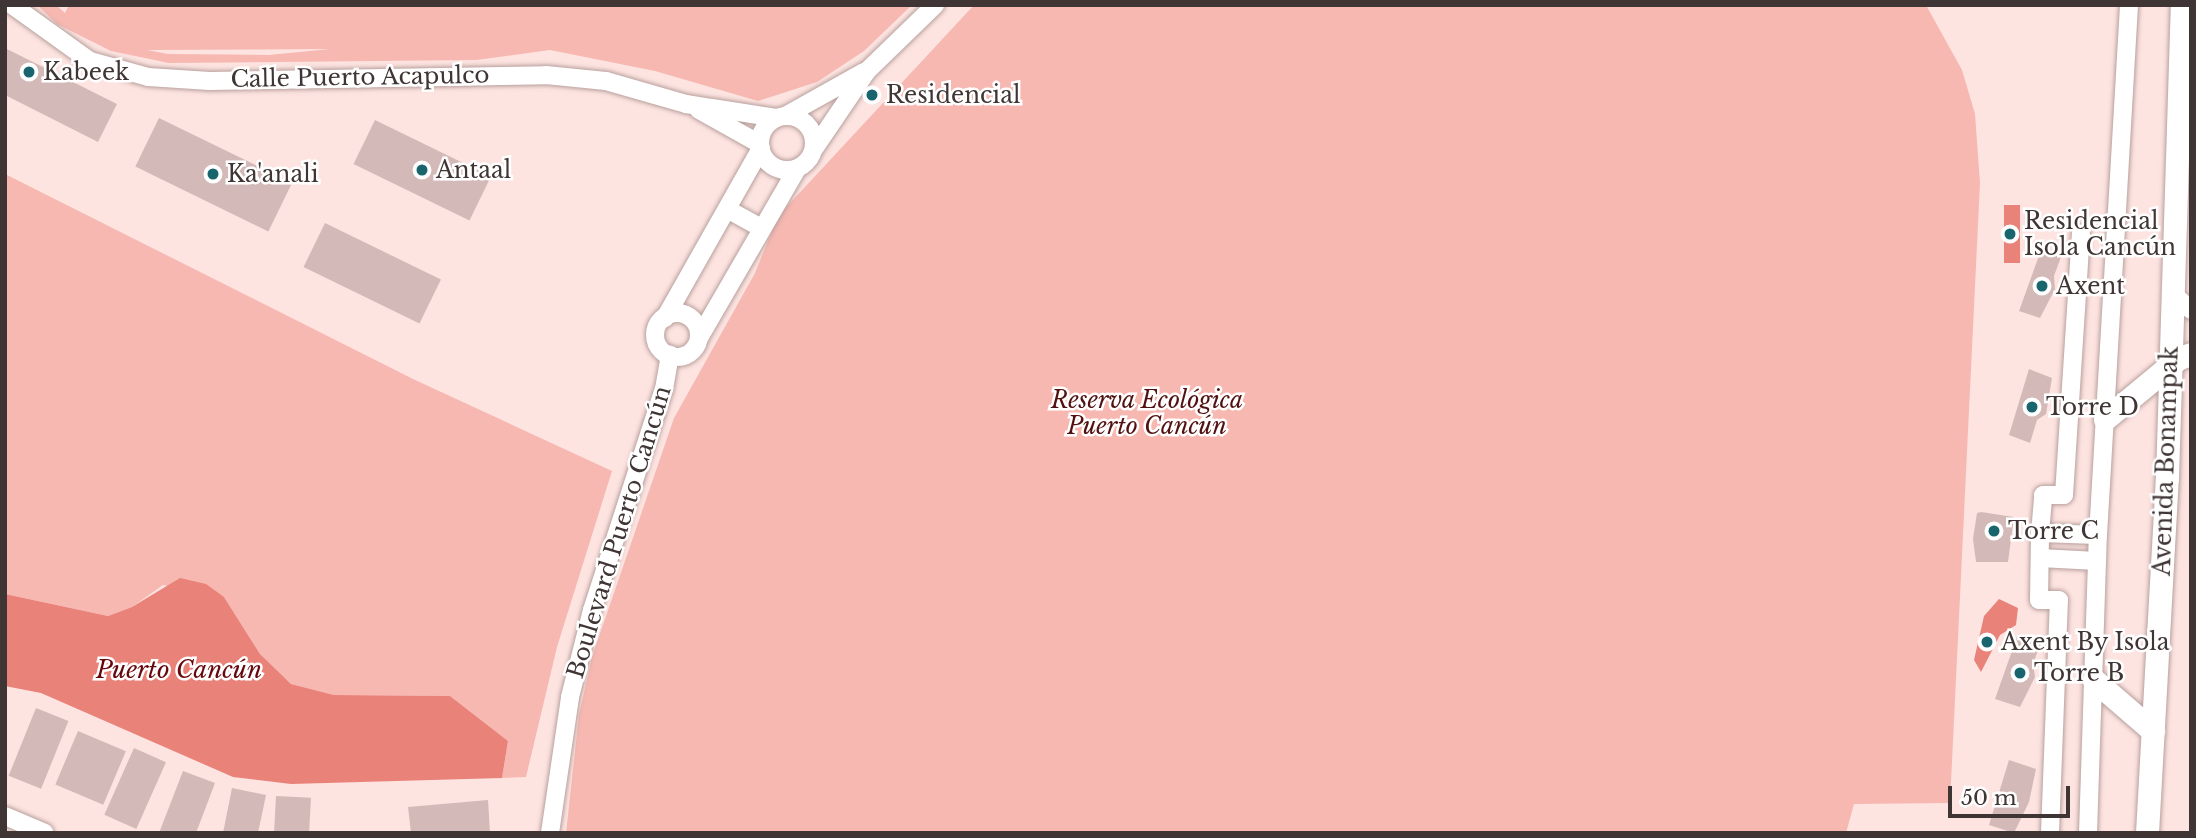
<!DOCTYPE html>
<meta charset="utf-8">
<style>
body{margin:0}
#map{position:relative;width:2196px;height:838px;overflow:hidden;background:#fde4e1;font-family:"Libre Baskerville",serif}
div>[style]{position:absolute}
.green>*{inset:0;background:#f7b8b1}
.water>*{inset:0;background:#e98279;transform-origin:0 0}
.building>*{inset:0;background:#d3bab8;transform-origin:0 0}
.roads{filter:drop-shadow(0 0 2px #b8a09d) drop-shadow(0 0 2px #b8a09d)}
.minor>*{height:18px;margin:-9px;padding:0 9px;transform-origin:9px;border-radius:9px;background:#fff}
.minor>.ring{margin:-9px;padding:0;box-sizing:content-box;background:none;border:18px solid #fff;border-radius:50%}
.major>*{height:23px;margin:-11.5px;padding:0 11.5px;transform-origin:11.5px;border-radius:11.5px;background:#fff}
.dots>*{width:19px;height:19px;translate:-50% -50%;box-sizing:border-box;border:4px solid #fff;border-radius:50%}
span{translate:-50% -50%;white-space:nowrap;text-align:center;line-height:1.15;-webkit-text-stroke:5px #fff;paint-order:stroke}
.poi-label{font-size:23px;color:#3f3534}
.left{translate:0 -50%;text-align:left}
.street-label{font-size:23px;color:#3f3534}
.park-label{font-size:23px;color:#511110;font-style:italic}
.water-label{font-size:24px;color:#67070d;font-style:italic}
.frame{position:absolute;inset:0;border:7px solid #3f3534;pointer-events:none}
.scale{position:absolute;left:1948px;top:786px;width:122px;height:32px;box-sizing:border-box;border:4px solid #3f3534;border-top:0;padding-left:9px;font-size:21px;line-height:24px;white-space:nowrap;color:#3f3534;-webkit-text-stroke:5px #fff;paint-order:stroke}
</style>
<div id="map">
<div class="green">
<div style="clip-path:polygon(evenodd,37px 5px,56px 5px,65px 13px,69px 5px,912px 5px,864px 51px,817px 82px,758px 101px,655px 71px,550px 50px,476px 60px,169px 63px,111px 51px,57px 24px,37px 5px,330px 49px,269px 55px,168px 54px,147px 50px,330px 49px)"></div>
<div style="clip-path:polygon(974px 5px,1926px 5px,1962px 70px,1975px 114px,1980px 183px,1950px 803px,1854px 804px,1846px 833px,566px 833px,579px 715px,592px 657px,674px 418px,755px 273px,778px 216px)"></div>
<div style="clip-path:polygon(5px 174px,413px 379px,612px 471px,557px 647px,526px 777px,502px 778px,508px 741px,450px 696px,334px 695px,291px 684px,260px 654px,224px 597px,163px 585px,132px 607px,108px 616px,5px 594px)"></div>
</div>
<div class="water">
<div style="left:2004px;top:205px;width:16px;height:58px"></div>
<div style="clip-path:polygon(180px 578px,206px 584px,224px 597px,260px 654px,291px 684px,334px 695px,450px 696px,508px 741px,502px 778px,291px 784px,233px 777px,41px 693px,5px 686px,5px 594px,108px 616px,132px 607px)"></div>
<div style="clip-path:polygon(1999px 599px,2018px 608px,2016px 625px,2000px 635px,1981px 672px,1974px 660px,1984px 616px)"></div>
</div>
<div class="building">
<div style="clip-path:polygon(5px 48px,117px 104px,98px 142px,5px 95px)"></div>
<div style="left:159px;top:118px;width:148px;height:54px;rotate:26deg"></div>
<div style="left:375px;top:120px;width:129px;height:49px;rotate:26deg"></div>
<div style="left:325px;top:223px;width:129px;height:49px;rotate:26deg"></div>
<div style="clip-path:polygon(2041px 250px,2061px 257px,2054px 276px,2055px 289px,2040px 318px,2019px 311px)"></div>
<div style="clip-path:polygon(2029px 369px,2052px 378px,2046px 414px,2037px 420px,2030px 443px,2009px 435px)"></div>
<div style="clip-path:polygon(1981px 512px,2014px 517px,2008px 562px,1976px 562px,1973px 539px,1977px 513px)"></div>
<div style="clip-path:polygon(2018px 634px,2041px 642px,2033px 664px,2035px 677px,2020px 707px,1995px 699px)"></div>
<div style="left:36px;top:708px;width:35px;height:73px;rotate:22deg"></div>
<div style="left:78px;top:731px;width:52px;height:58px;rotate:23deg"></div>
<div style="left:134px;top:748px;width:35px;height:73px;rotate:24deg"></div>
<div style="clip-path:polygon(2009px 760px,2036px 769px,2029px 802px,2014px 833px,1989px 825px)"></div>
<div style="clip-path:polygon(183px 771px,215px 783px,196px 833px,159px 833px)"></div>
<div style="clip-path:polygon(232px 788px,266px 795px,258px 833px,223px 833px)"></div>
<div style="left:276px;top:796px;width:35px;height:37px;rotate:3deg"></div>
<div style="clip-path:polygon(488px 800px,490px 833px,411px 833px,408px 807px)"></div>
</div>
<div class="roads">
<div class="minor">
<div style="left:12px;top:5px;width:96px;rotate:35.7deg"></div>
<div style="left:90px;top:61px;width:60px;rotate:15.4deg"></div>
<div style="left:148px;top:77px;width:62px;rotate:3.7deg"></div>
<div style="left:210px;top:81px;width:336px;rotate:-1deg"></div>
<div style="left:546px;top:75px;width:60px;rotate:5.7deg"></div>
<div style="left:606px;top:81px;width:83px;rotate:16deg"></div>
<div style="left:686px;top:104px;width:91px;rotate:8.8deg"></div>
<div style="left:699px;top:110px;width:70px;rotate:29.1deg"></div>
<div class="ring" style="left:760px;top:116px;width:36px;height:36px"></div>
<div style="left:785px;top:116px;width:90px;rotate:-29.1deg"></div>
<div style="left:814px;top:149px;width:94px;rotate:-55.8deg"></div>
<div style="left:867px;top:71px;width:95px;rotate:-44.1deg"></div>
<div style="left:727px;top:209px;width:38px;rotate:29deg"></div>
<div style="left:2174px;top:295px;width:23px;rotate:41deg"></div>
<div class="ring" style="left:655px;top:313px;width:26px;height:26px"></div>
<div style="left:665px;top:318px;width:195px;rotate:-60.5deg"></div>
<div style="left:699px;top:338px;width:195px;rotate:-59.9deg"></div>
<div style="left:2040px;top:533px;width:58px;rotate:2deg"></div>
<div style="left:2040px;top:558px;width:57px;rotate:3deg"></div>
<div style="left:5px;top:816px;width:43px;rotate:23deg"></div>
<div style="left:550px;top:833px;width:137px;rotate:-81.6deg"></div>
<div style="left:570px;top:697px;width:90px;rotate:-75.8deg"></div>
<div style="left:592px;top:610px;width:232px;rotate:-72deg"></div>
<div style="left:664px;top:389px;width:35px;rotate:-80deg"></div>
<div style="left:2050px;top:833px;width:233px;rotate:-87.8deg"></div>
<div style="left:2059px;top:600px;width:20px;rotate:180deg"></div>
<div style="left:2039px;top:600px;width:67px;rotate:-89.1deg"></div>
<div style="left:2040px;top:533px;width:38px;rotate:-85deg"></div>
<div style="left:2043px;top:495px;width:21px"></div>
<div style="left:2064px;top:495px;width:262px;rotate:-86.3deg"></div>
<div style="left:2088px;top:833px;width:298px;rotate:-88.1deg"></div>
<div style="left:2098px;top:535px;width:531px;rotate:-86.65deg"></div>
</div>
<div class="major">
<div style="left:2105px;top:419px;width:96px;rotate:-39.5deg"></div>
<div style="left:2179px;top:358px;width:13px;rotate:-18deg"></div>
<div style="left:2094px;top:680px;width:78px;rotate:40.8deg"></div>
<div style="left:2147px;top:833px;width:357px;rotate:-86.8deg"></div>
<div style="left:2167px;top:477px;width:472px;rotate:-88.2deg"></div>
</div>
</div>
<div class="dots">
<div style="left:29px;top:72px;background:#18656d"></div>
<div style="left:872px;top:95px;background:#18656d"></div>
<div style="left:422px;top:170px;background:#18656d"></div>
<div style="left:213px;top:174px;background:#18656d"></div>
<div style="left:2010px;top:234px;background:#18656d"></div>
<div style="left:2042px;top:286px;background:#18656d"></div>
<div style="left:2032px;top:407px;background:#18656d"></div>
<div style="left:1994px;top:531px;background:#18656d"></div>
<div style="left:1987px;top:642px;background:#18656d"></div>
<div style="left:2020px;top:673px;background:#18656d"></div>
</div>
<div class="poi-label">
<span class="left" style="left:43px;top:72px">Kabeek</span>
<span class="left" style="left:886px;top:95px">Residencial</span>
<span class="left" style="left:436px;top:170px">Antaal</span>
<span class="left" style="left:227px;top:174px">Ka'anali</span>
<span class="left" style="left:2024px;top:234px">Residencial<br>Isola Cancún</span>
<span class="left" style="left:2056px;top:286px">Axent</span>
<span class="left" style="left:2046px;top:407px">Torre D</span>
<span class="left" style="left:2008px;top:531px">Torre C</span>
<span class="left" style="left:2001px;top:642px">Axent By Isola</span>
<span class="left" style="left:2034px;top:673px">Torre B</span>
</div>
<div class="street-label">
<span style="left:360px;top:77px;rotate:-1deg">Calle Puerto Acapulco</span>
<span style="left:2166px;top:461px;rotate:-88deg">Avenida Bonampak</span>
<span style="left:619px;top:532px;rotate:-73deg">Boulevard Puerto Cancún</span>
</div>
<div class="park-label">
<span style="left:1147px;top:413px">Reserva Ecológica<br>Puerto Cancún</span>
</div>
<div class="water-label">
<span style="left:179px;top:670px">Puerto Cancún</span>
</div>
<div class="frame"></div>
<div class="scale">50 m</div>
</div>
